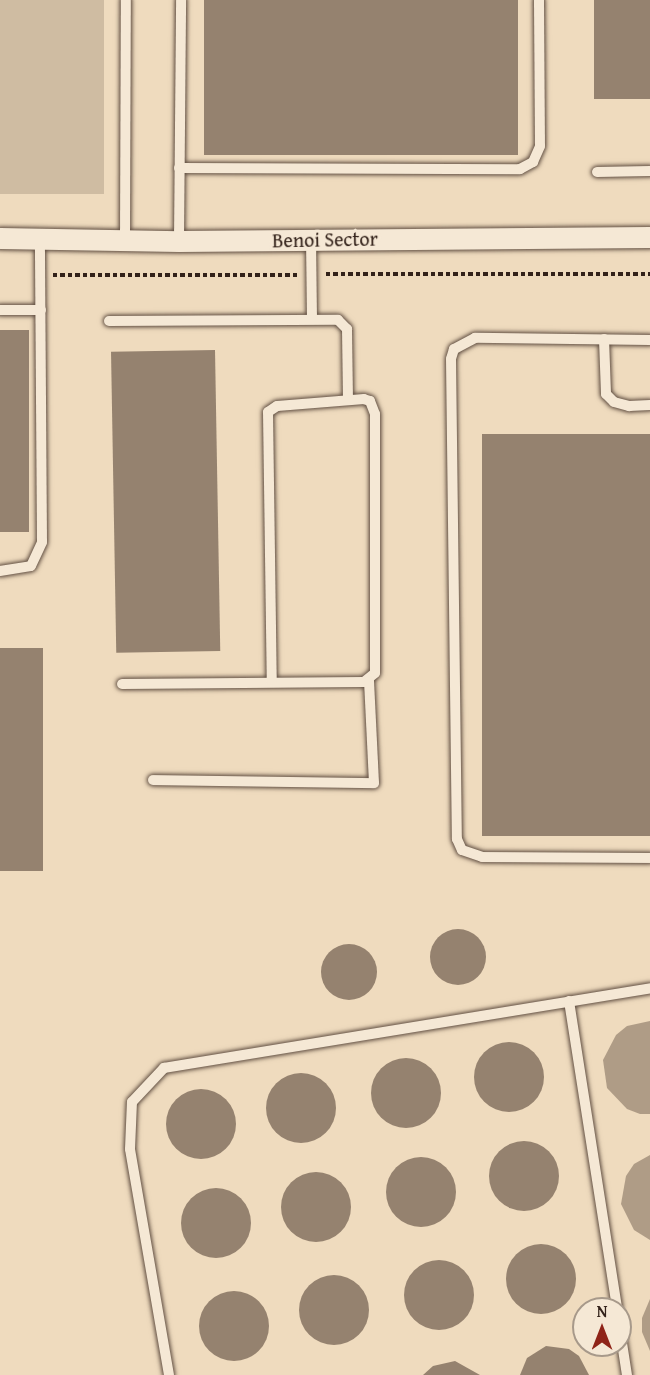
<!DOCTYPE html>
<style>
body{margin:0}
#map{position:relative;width:650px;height:1375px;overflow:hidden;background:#efdbbe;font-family:"Gentium Book Plus",serif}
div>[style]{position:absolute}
.green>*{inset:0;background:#cfbca2;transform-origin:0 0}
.water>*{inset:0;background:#af9c86}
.building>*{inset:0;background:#95826f;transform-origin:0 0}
.round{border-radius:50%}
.path>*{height:4px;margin-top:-2px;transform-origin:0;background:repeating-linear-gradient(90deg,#33221a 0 4.5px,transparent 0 7.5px)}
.roads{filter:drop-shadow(0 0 2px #625043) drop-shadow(0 0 2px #625043)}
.service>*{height:10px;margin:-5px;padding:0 5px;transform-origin:5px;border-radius:5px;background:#f5e8d5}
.minor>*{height:21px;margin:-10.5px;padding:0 10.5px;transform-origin:10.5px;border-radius:10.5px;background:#f5e8d5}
span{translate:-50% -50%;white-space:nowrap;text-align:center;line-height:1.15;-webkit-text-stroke:6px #f5e8d5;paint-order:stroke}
.street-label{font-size:20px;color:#33221a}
.north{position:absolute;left:572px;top:1297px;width:60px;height:60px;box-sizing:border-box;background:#f5e8d5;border:2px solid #a7998a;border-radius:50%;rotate:0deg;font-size:16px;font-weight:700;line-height:24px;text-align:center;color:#33221a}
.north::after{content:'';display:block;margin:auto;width:21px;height:27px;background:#8f2418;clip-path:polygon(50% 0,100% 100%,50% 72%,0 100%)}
</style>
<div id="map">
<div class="green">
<div style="left:0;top:0;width:104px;height:194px"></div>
</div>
<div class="water">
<div style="clip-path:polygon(650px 1021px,650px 1114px,640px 1114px,627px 1109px,607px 1088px,603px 1060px,616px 1035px,627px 1026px)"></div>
<div style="clip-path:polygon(650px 1155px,650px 1240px,634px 1230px,621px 1204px,626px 1176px,634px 1164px)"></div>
<div style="clip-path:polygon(650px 1299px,650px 1351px,642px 1332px,642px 1318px)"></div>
</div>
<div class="building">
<div style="left:204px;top:0;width:314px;height:155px"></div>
<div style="left:594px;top:0;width:56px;height:99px"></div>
<div style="left:0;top:330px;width:29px;height:202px"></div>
<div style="left:215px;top:350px;width:301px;height:104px;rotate:89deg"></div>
<div style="left:650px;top:434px;width:402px;height:168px;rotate:90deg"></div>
<div style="left:0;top:648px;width:43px;height:223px"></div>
<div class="round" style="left:430px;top:929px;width:56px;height:56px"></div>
<div class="round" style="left:321px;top:944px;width:56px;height:56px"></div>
<div class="round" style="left:474px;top:1042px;width:70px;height:70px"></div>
<div class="round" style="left:371px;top:1058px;width:70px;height:70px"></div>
<div class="round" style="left:266px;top:1073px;width:70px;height:70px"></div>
<div class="round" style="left:166px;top:1089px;width:70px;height:70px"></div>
<div class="round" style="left:489px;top:1141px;width:70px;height:70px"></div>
<div class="round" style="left:386px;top:1157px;width:70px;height:70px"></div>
<div class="round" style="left:281px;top:1172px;width:70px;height:70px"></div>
<div class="round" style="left:181px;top:1188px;width:70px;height:70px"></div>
<div class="round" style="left:506px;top:1244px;width:70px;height:70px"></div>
<div class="round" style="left:404px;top:1260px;width:70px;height:70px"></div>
<div class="round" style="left:299px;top:1275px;width:70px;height:70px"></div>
<div class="round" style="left:199px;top:1291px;width:70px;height:70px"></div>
<div style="clip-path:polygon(546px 1346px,569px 1349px,579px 1356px,589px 1375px,520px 1375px,527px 1358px)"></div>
<div style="clip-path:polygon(455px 1361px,480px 1375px,423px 1375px,433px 1366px)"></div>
</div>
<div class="path">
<div style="left:326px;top:274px;width:324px"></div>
<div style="left:53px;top:275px;width:245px"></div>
</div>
<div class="roads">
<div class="service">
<div style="left:179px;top:168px;width:341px;rotate:0.2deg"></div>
<div style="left:520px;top:169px;width:15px;rotate:-28deg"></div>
<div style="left:533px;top:162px;width:17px;rotate:-66deg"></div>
<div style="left:540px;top:146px;width:146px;rotate:-90.4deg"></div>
<div style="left:597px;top:172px;width:53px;rotate:-1.1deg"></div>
<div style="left:311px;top:238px;width:81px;rotate:89.3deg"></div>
<div style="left:125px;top:239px;width:239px;rotate:-89.8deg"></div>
<div style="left:179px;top:241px;width:241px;rotate:-89.5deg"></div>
<div style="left:0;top:310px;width:41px"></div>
<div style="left:109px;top:321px;width:229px;rotate:-0.3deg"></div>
<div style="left:338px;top:320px;width:13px;rotate:45deg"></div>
<div style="left:347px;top:329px;width:70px;rotate:89.2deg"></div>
<div style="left:604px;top:339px;width:55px;rotate:87.9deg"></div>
<div style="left:606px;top:394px;width:11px;rotate:45deg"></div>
<div style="left:614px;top:402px;width:16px;rotate:15deg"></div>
<div style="left:629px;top:406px;width:21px;rotate:-3deg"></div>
<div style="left:650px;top:340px;width:175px;rotate:-179.3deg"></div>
<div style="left:475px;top:338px;width:24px;rotate:152deg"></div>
<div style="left:454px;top:349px;width:10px;rotate:107deg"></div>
<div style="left:451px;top:359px;width:480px;rotate:89.3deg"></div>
<div style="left:457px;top:839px;width:12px;rotate:66deg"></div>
<div style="left:462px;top:850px;width:21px;rotate:19deg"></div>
<div style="left:482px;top:857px;width:168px;rotate:0.3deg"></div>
<div style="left:0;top:571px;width:31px;rotate:-9deg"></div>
<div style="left:31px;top:566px;width:26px;rotate:-65deg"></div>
<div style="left:42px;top:542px;width:304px;rotate:-90.4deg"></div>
<div style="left:122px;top:684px;width:242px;rotate:-0.5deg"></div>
<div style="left:364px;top:682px;width:14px;rotate:-39deg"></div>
<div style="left:375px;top:673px;width:259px;rotate:-90deg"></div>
<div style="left:375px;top:414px;width:14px;rotate:-111deg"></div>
<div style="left:370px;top:401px;width:6px;rotate:-162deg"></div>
<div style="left:364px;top:399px;width:87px;rotate:175.4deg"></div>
<div style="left:277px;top:406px;width:11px;rotate:146deg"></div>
<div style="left:268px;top:412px;width:270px;rotate:89.2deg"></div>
<div style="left:153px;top:780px;width:221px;rotate:0.8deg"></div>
<div style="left:374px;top:783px;width:104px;rotate:-92.8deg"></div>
<div style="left:569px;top:1001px;width:312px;rotate:81.1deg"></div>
<div style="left:620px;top:1330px;width:46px;rotate:81.2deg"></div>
<div style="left:169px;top:1375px;width:229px;rotate:-99.8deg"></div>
<div style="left:130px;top:1149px;width:47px;rotate:-87.6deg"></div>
<div style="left:132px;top:1102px;width:47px;rotate:-46.7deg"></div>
<div style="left:164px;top:1068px;width:493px;rotate:-9.3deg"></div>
</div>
<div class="minor">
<div style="left:0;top:238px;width:179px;rotate:1deg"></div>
<div style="left:179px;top:241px;width:471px;rotate:-0.5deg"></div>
</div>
</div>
<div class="street-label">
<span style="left:325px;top:239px;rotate:-1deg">Benoi Sector</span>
</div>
<div class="north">N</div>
</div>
